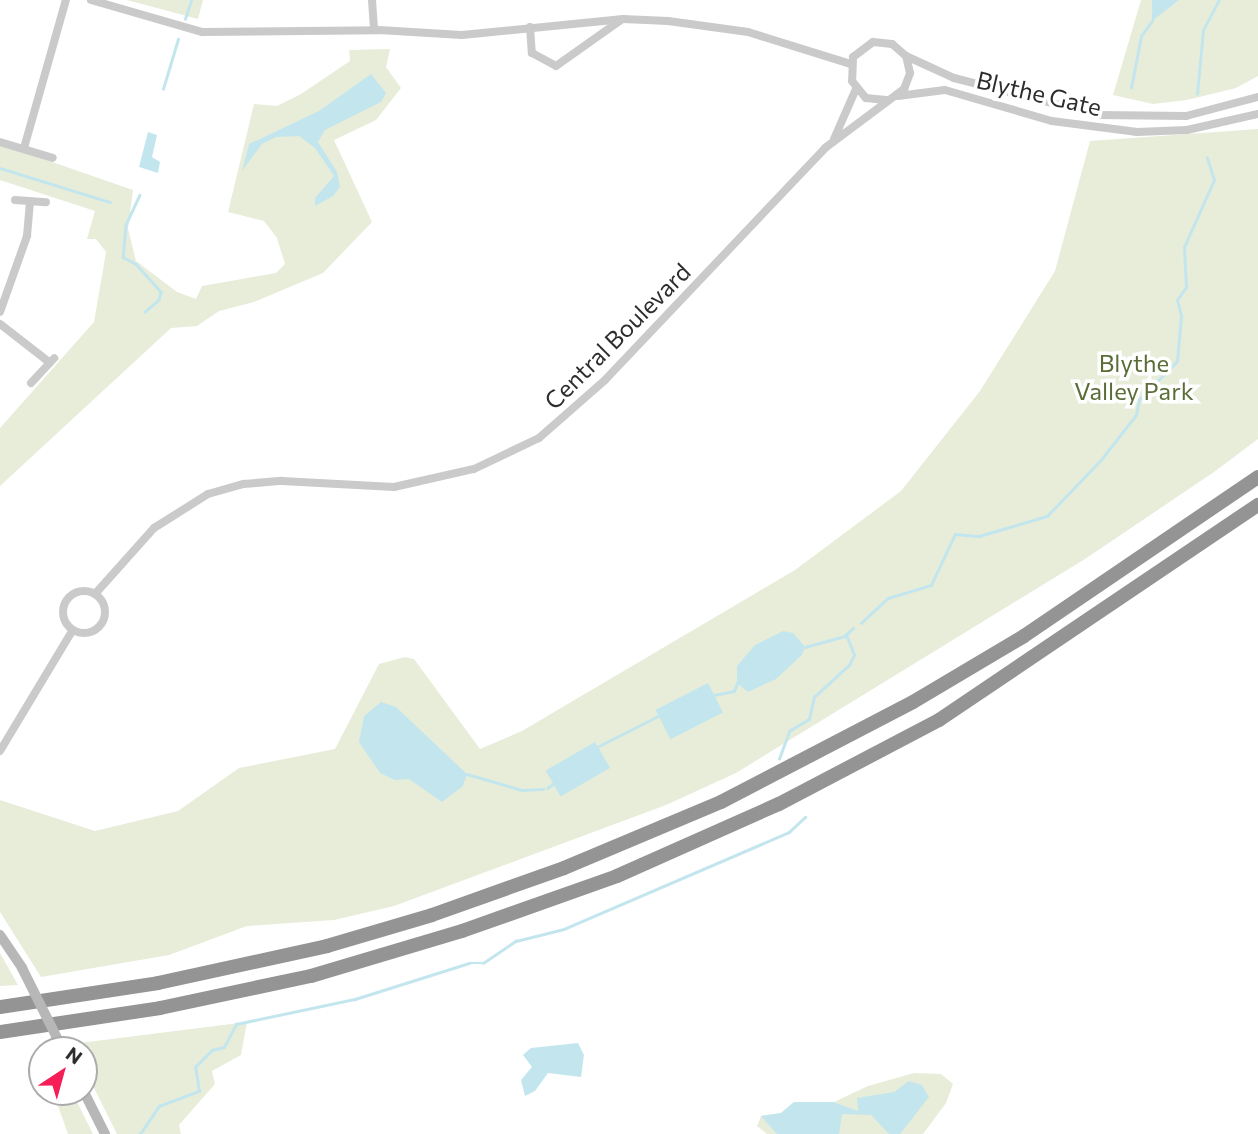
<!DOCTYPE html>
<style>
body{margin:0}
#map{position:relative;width:1258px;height:1134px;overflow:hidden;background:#fff;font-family:Commissioner,sans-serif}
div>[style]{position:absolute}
.green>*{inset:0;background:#e7edd9}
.water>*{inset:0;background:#c3e6ee;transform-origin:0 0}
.stream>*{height:2.5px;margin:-1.25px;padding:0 1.25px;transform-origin:1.25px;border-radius:1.25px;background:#c3e6ee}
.street>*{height:8px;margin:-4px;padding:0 4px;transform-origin:4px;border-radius:4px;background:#cacaca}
.street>.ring{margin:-4px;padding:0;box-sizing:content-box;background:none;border:8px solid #cacaca;border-radius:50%}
.secondary>*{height:10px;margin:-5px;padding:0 5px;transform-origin:5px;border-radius:5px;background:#b7b7b7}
.highway>*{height:14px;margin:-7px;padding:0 7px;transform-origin:7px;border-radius:7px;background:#949494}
.secondary-bridge>*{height:10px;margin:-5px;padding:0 5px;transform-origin:5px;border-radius:5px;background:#b7b7b7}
span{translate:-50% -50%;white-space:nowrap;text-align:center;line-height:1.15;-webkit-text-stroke:7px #fff;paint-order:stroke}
.street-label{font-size:24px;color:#2d2d2d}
.park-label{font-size:24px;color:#5a6d37}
.north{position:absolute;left:28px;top:1036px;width:70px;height:70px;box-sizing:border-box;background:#fff;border:2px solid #ababab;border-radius:50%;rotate:36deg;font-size:19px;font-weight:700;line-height:28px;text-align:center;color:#2d2d2d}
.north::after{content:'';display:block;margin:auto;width:24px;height:32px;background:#f61e56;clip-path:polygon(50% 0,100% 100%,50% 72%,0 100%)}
</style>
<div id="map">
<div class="green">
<div style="clip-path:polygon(127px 0,203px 0,198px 19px)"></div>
<div style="clip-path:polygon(1141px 0,1258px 0,1258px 76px,1236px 88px,1187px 100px,1153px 104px,1113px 95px)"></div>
<div style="clip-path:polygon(390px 49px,386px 67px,401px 88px,376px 120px,334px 140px,372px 222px,323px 273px,254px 302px,219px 311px,197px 326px,171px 328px,0 486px,0 428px,94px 322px,106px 252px,96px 239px,87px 239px,95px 211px,0 180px,0 144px,133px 190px,128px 229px,136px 261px,177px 292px,196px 299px,202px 286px,276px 273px,285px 264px,277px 238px,264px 221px,228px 212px,254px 104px,277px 106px,301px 94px,350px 61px,349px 50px)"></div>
<div style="clip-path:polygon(1258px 129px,1258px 439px,1214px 472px,1085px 559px,736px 773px,666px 805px,394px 906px,334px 920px,247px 926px,169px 955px,41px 977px,0 912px,0 800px,95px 831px,178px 811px,239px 768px,335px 749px,379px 664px,405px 657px,414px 659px,480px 749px,522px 731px,795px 570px,901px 491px,980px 391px,1055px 271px,1090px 141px)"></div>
<div style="clip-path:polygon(0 953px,18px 985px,0 986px)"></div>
<div style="clip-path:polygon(247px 1022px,241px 1055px,212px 1071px,215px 1084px,179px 1125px,181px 1134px,117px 1134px,84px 1068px,84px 1050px,75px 1050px,72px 1044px)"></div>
<div style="clip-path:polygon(914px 1073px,941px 1074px,953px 1084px,946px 1103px,923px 1134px,767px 1134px,757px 1126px,761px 1116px,781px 1113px,794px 1102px,834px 1102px,868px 1086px)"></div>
<div style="clip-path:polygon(53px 1092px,72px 1092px,93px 1134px,68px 1134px)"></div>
</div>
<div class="water">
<div style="clip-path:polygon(1152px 0,1179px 0,1152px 21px)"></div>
<div style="clip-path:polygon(371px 74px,386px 93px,381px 102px,325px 130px,318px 142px,337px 172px,340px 187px,333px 196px,315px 206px,315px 198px,334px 176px,315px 148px,299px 136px,276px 137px,262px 144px,242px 171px,249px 144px,319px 111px)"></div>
<div style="clip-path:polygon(148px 132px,157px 135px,152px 157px,160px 162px,158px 173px,139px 167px)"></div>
<div style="clip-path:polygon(783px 631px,793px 633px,805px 647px,802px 655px,776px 679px,748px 692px,737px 683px,737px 666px,755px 645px)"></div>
<div style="left:708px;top:683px;width:33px;height:59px;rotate:63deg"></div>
<div style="clip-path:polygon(381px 702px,396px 707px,467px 774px,463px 786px,442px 802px,409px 779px,395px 780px,380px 773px,359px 742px,364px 716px)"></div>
<div style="left:595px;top:742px;width:30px;height:57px;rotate:60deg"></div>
<div style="clip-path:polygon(578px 1043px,584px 1055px,581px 1077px,548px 1073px,535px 1091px,525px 1096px,521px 1080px,532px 1067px,523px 1055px,531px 1048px)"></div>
<div style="clip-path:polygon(909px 1081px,922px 1085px,929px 1097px,900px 1134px,889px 1134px,871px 1115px,842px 1114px,839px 1134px,777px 1134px,761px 1116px,781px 1113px,794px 1102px,833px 1102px,858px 1111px,857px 1098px,894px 1092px)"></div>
</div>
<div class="stream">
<div style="left:185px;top:19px;width:20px;rotate:-72deg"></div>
<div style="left:1131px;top:88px;width:53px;rotate:-79.1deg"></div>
<div style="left:1141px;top:36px;width:19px;rotate:-54deg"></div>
<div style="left:163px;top:89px;width:52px;rotate:-73.3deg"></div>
<div style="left:1197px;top:94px;width:64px;rotate:-84.6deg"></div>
<div style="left:1203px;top:30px;width:34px;rotate:-62deg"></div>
<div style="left:0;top:168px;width:115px;rotate:17.2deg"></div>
<div style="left:140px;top:195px;width:33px;rotate:115deg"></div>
<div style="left:126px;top:225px;width:32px;rotate:95deg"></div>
<div style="left:123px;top:257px;width:15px;rotate:28deg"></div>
<div style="left:136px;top:264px;width:38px;rotate:48deg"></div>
<div style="left:161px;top:292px;width:8px;rotate:104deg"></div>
<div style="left:159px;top:300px;width:18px;rotate:139deg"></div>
<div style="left:861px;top:623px;width:37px;rotate:-43deg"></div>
<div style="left:888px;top:598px;width:45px;rotate:-16.8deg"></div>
<div style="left:931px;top:585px;width:56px;rotate:-64.8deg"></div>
<div style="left:955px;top:534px;width:24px;rotate:5deg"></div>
<div style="left:979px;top:536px;width:71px;rotate:-16.4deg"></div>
<div style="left:1047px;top:516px;width:76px;rotate:-46.1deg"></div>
<div style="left:1100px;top:461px;width:58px;rotate:-52deg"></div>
<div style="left:1136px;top:415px;width:15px;rotate:-79deg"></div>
<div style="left:1139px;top:400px;width:54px;rotate:-45.7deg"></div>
<div style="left:1177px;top:361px;width:45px;rotate:-84.9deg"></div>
<div style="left:1181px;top:316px;width:16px;rotate:-104deg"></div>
<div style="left:1177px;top:300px;width:16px;rotate:-55deg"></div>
<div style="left:1186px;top:287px;width:40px;rotate:-92.9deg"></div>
<div style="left:1184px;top:247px;width:73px;rotate:-65.9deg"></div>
<div style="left:1214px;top:180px;width:23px;rotate:-108deg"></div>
<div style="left:805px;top:647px;width:41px;rotate:-15.4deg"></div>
<div style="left:714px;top:695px;width:20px;rotate:-11deg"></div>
<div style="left:734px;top:691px;width:9px;rotate:-69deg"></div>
<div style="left:597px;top:747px;width:68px;rotate:-26.9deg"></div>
<div style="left:779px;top:759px;width:30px;rotate:-70deg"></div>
<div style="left:789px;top:731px;width:23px;rotate:-31deg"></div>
<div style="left:809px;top:719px;width:23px;rotate:-77deg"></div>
<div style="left:814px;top:697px;width:47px;rotate:-42.4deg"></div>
<div style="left:849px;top:665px;width:11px;rotate:-63deg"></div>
<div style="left:854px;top:655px;width:22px;rotate:-112deg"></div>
<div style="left:846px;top:635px;width:10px;rotate:-45deg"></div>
<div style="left:467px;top:774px;width:57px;rotate:16.2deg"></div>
<div style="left:522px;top:790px;width:21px;rotate:-3deg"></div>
<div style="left:547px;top:788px;width:7px;rotate:-34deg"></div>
<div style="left:140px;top:1134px;width:34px;rotate:-56deg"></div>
<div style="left:159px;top:1106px;width:43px;rotate:-20.6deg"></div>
<div style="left:199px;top:1091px;width:24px;rotate:-99deg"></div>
<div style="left:195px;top:1067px;width:24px;rotate:-45deg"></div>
<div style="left:212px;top:1050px;width:12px;rotate:-14deg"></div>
<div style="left:224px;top:1047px;width:26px;rotate:-62deg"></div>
<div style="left:236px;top:1024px;width:122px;rotate:-11.9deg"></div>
<div style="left:355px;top:999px;width:120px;rotate:-17.5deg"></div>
<div style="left:469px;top:963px;width:14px"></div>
<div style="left:483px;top:963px;width:40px;rotate:-34deg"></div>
<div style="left:516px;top:941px;width:49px;rotate:-14deg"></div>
<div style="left:564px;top:929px;width:245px;rotate:-23.3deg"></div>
<div style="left:789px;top:832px;width:22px;rotate:-43deg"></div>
</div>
<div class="street">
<div style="left:91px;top:0;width:116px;rotate:16.1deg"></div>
<div style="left:202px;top:32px;width:177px;rotate:-0.6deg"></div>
<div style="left:379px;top:30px;width:83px;rotate:3.4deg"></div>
<div style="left:462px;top:35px;width:162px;rotate:-5.7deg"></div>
<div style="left:623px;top:19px;width:45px;rotate:2.5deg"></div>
<div style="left:668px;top:21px;width:81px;rotate:7.8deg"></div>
<div style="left:748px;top:32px;width:108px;rotate:17.3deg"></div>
<div style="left:372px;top:0;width:30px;rotate:86deg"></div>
<div style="left:530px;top:27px;width:26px;rotate:86deg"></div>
<div style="left:532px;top:53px;width:27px;rotate:28deg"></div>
<div style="left:556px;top:66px;width:80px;rotate:-35.3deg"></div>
<div style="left:906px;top:56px;width:53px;rotate:24.6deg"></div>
<div style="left:954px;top:78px;width:150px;rotate:14.3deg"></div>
<div style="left:1099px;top:115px;width:87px;rotate:0.7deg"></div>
<div style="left:1186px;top:116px;width:74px;rotate:-14.8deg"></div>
<div style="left:898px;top:96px;width:47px;rotate:-7.3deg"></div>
<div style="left:945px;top:90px;width:111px;rotate:16.2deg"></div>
<div style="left:1052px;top:121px;width:86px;rotate:7.4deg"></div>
<div style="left:1137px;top:132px;width:50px;rotate:-2.3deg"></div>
<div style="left:1187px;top:130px;width:73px;rotate:-12.7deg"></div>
<div style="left:834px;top:139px;width:55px;rotate:-66.3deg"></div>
<div style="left:0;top:142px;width:55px;rotate:16.8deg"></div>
<div style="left:24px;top:148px;width:154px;rotate:-74.2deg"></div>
<div style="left:15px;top:200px;width:31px;rotate:4deg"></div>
<div style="left:0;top:312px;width:81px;rotate:-70.4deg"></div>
<div style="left:27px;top:236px;width:32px;rotate:-85deg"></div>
<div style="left:0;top:324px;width:62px;rotate:37.8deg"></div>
<div style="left:31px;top:383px;width:34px;rotate:-47deg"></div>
<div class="ring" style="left:63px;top:591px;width:34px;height:34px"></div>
<div style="left:95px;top:594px;width:89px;rotate:-48.2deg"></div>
<div style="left:154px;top:528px;width:64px;rotate:-32.2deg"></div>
<div style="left:208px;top:494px;width:37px;rotate:-16deg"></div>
<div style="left:244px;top:484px;width:38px;rotate:-5deg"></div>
<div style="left:282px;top:481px;width:112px;rotate:3.1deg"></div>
<div style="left:394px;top:487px;width:82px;rotate:-12.7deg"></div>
<div style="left:474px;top:469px;width:72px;rotate:-25.5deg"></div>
<div style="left:539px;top:438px;width:88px;rotate:-41.3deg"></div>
<div style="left:605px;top:380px;width:320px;rotate:-46.5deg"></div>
<div style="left:825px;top:148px;width:99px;rotate:-36.8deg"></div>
<div style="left:904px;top:89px;width:17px;rotate:-69deg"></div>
<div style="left:910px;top:73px;width:17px;rotate:-103deg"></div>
<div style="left:906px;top:56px;width:18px;rotate:-139deg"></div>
<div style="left:892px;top:44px;width:19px;rotate:-174deg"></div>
<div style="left:873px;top:42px;width:25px;rotate:143deg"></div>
<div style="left:853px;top:57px;width:24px;rotate:92deg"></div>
<div style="left:852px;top:81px;width:22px;rotate:51deg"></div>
<div style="left:866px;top:98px;width:20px;rotate:6deg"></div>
<div style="left:0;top:751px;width:140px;rotate:-59deg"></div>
</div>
<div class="secondary">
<div style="left:0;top:935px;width:40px;rotate:56deg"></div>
<div style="left:84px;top:1092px;width:47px;rotate:63.4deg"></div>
</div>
<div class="highway">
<div style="left:0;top:1007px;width:160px;rotate:-8.6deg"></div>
<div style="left:158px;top:983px;width:173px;rotate:-12.3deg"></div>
<div style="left:327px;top:946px;width:109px;rotate:-16.4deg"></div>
<div style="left:432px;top:915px;width:140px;rotate:-19.6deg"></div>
<div style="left:564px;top:868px;width:170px;rotate:-22.8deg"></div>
<div style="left:721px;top:802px;width:216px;rotate:-27.5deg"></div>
<div style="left:913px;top:702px;width:129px;rotate:-30.7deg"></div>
<div style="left:1024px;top:636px;width:283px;rotate:-34.2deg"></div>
<div style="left:0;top:1032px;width:162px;rotate:-8.5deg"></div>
<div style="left:160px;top:1008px;width:154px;rotate:-12deg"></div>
<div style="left:311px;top:976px;width:158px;rotate:-16.6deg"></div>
<div style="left:462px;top:931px;width:164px;rotate:-19.5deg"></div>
<div style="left:617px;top:876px;width:177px;rotate:-24deg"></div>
<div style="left:779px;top:804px;width:181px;rotate:-27.7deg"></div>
<div style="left:939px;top:720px;width:385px;rotate:-34deg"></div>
</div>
<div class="secondary-bridge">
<div style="left:22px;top:968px;width:92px;rotate:63.4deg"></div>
</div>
<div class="street-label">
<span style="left:1039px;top:93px;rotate:13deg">Blythe Gate</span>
<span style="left:617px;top:336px;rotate:-45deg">Central Boulevard</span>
</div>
<div class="park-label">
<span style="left:1134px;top:377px">Blythe<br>Valley Park</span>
</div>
<div class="north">N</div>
</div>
